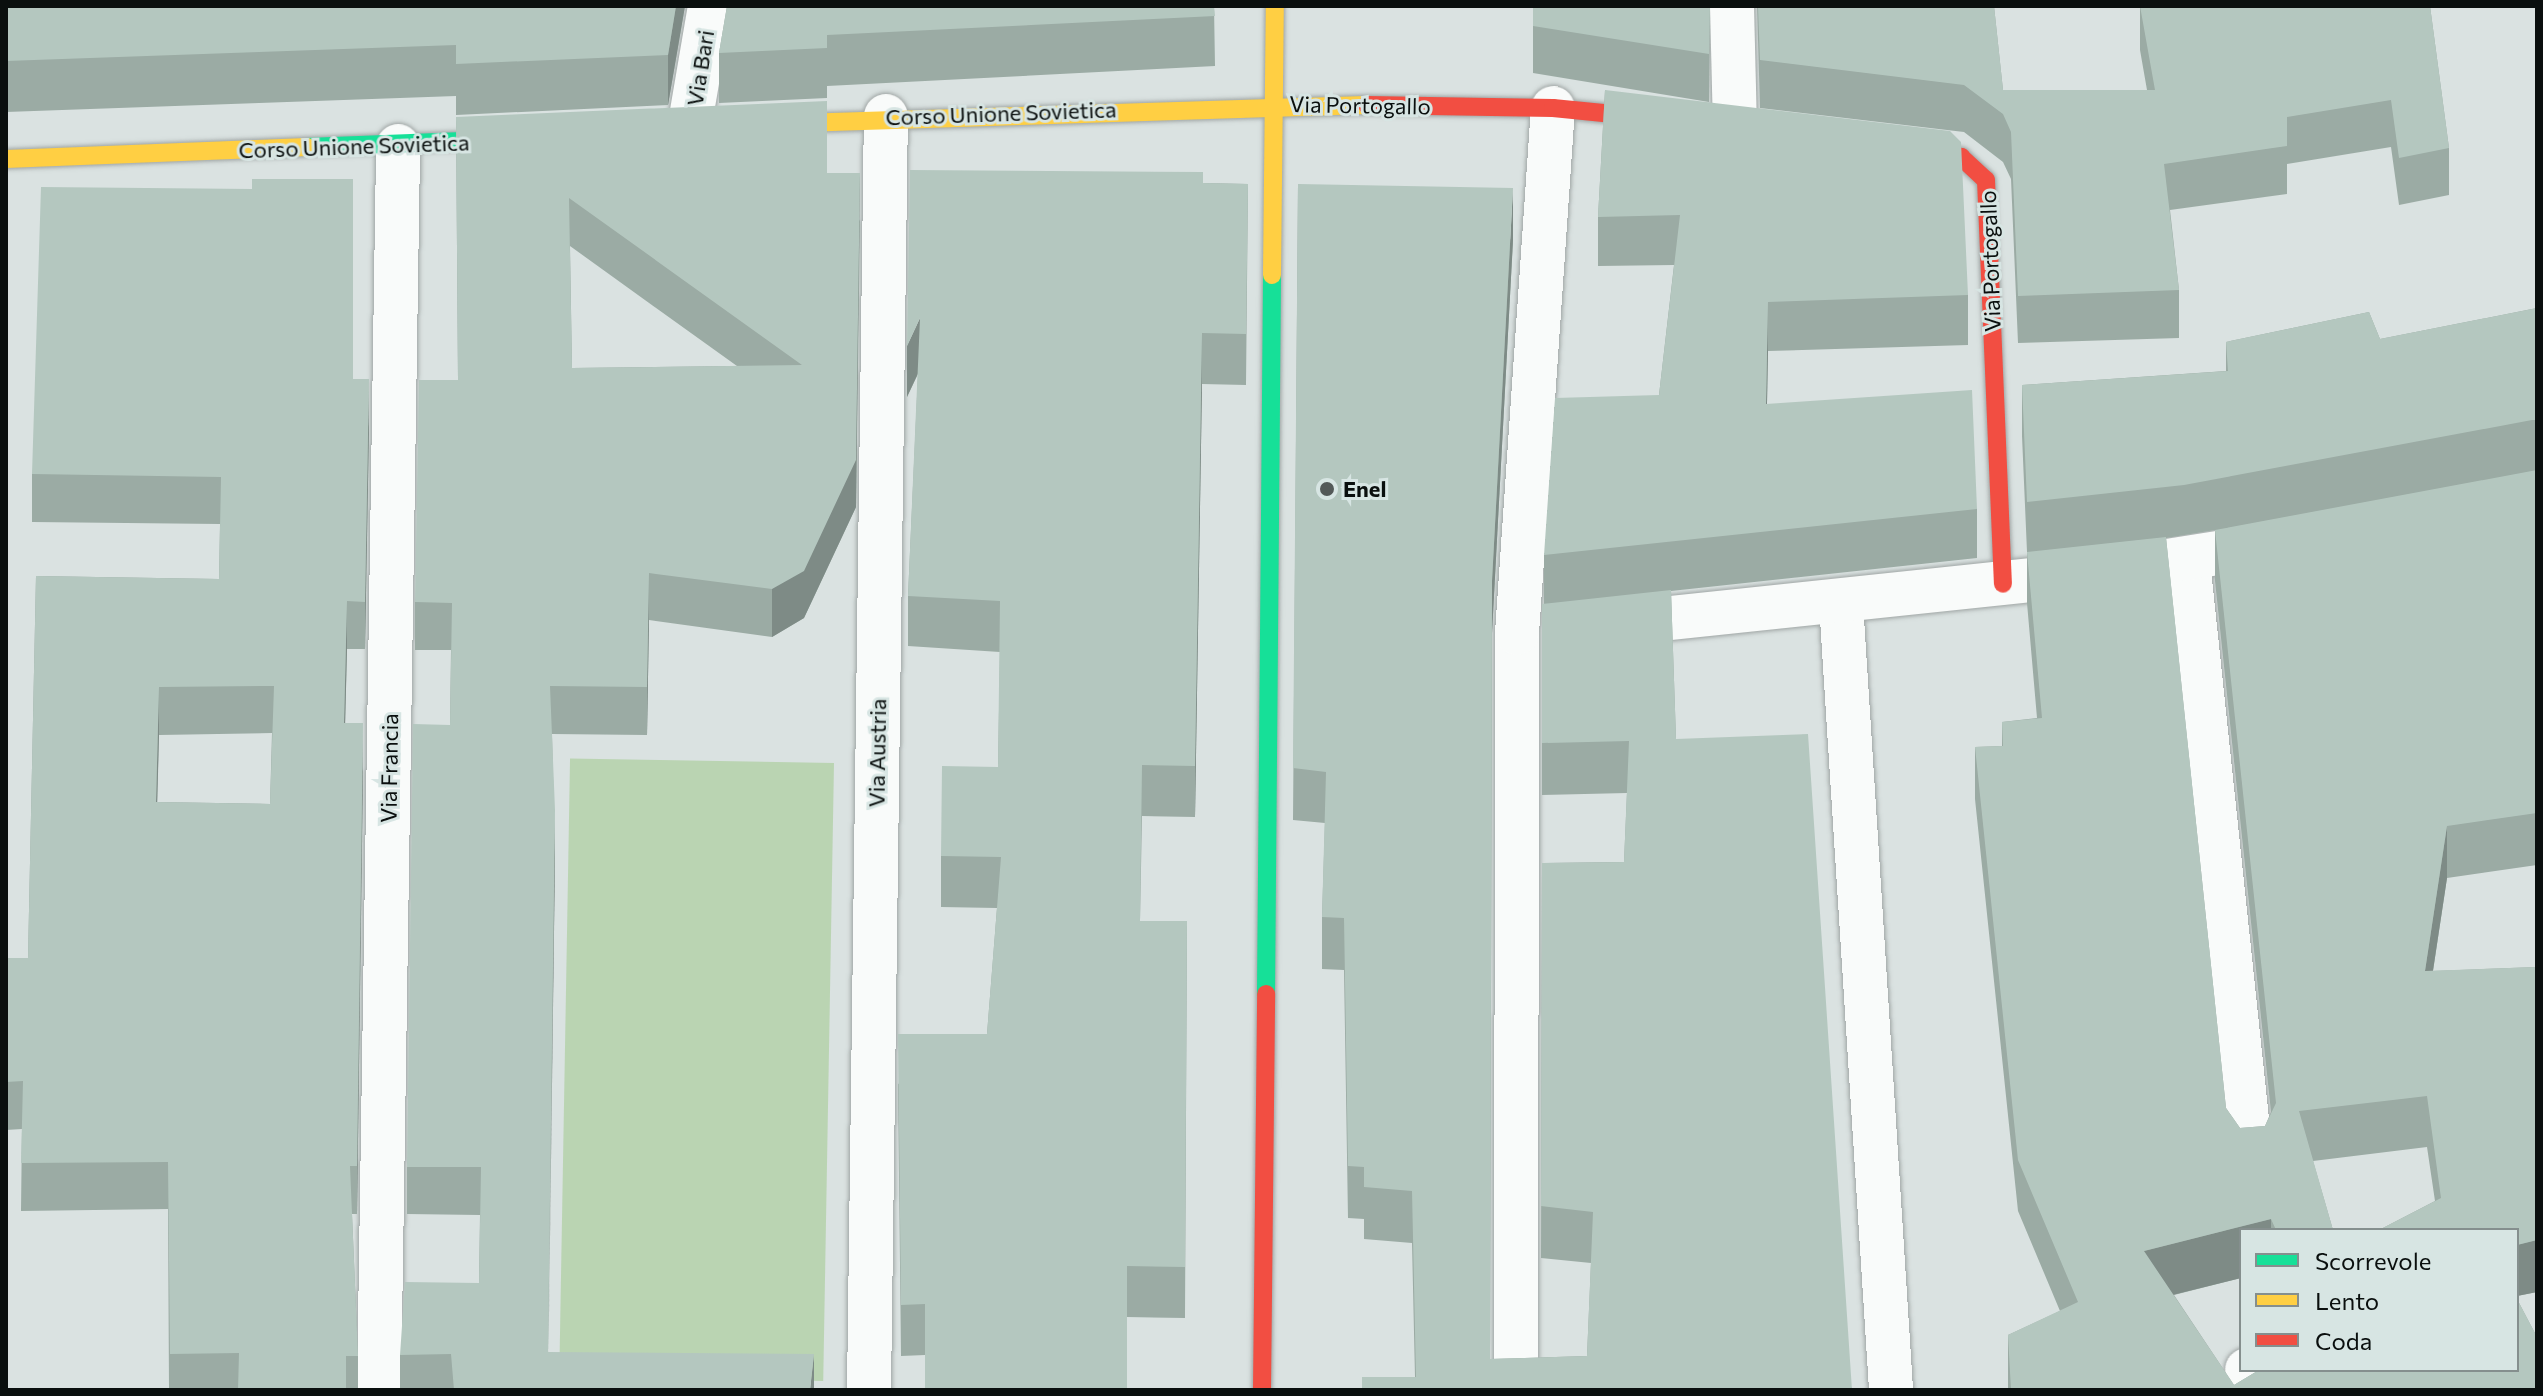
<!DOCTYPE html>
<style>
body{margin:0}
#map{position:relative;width:2543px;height:1396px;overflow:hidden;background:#dae2e1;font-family:Commissioner,sans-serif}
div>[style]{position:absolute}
.green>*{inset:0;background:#bad4b2;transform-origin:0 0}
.roads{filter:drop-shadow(0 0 2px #a0a6a5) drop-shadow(0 0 2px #a0a6a5)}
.street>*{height:44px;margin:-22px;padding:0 22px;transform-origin:22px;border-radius:22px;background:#f9fbfa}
.fast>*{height:18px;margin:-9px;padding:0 9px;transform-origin:9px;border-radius:9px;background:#16e098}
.slow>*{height:18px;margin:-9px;padding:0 9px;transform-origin:9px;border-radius:9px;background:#ffcf43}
.jam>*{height:18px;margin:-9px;padding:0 9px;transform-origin:9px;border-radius:9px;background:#f24e42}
.wall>*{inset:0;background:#9baba4}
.shaded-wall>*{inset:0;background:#7e8b86}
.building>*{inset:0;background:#b4c7bf}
.dots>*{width:22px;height:22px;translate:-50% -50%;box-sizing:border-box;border:4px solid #d7e5e3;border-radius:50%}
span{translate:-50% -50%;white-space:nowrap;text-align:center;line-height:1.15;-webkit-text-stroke:6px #d7e5e3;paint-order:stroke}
.street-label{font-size:22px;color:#0a0f0e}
.poi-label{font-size:22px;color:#0a0f0e;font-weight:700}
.left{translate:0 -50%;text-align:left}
.frame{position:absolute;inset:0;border:8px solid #0a0f0e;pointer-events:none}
.legend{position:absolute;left:2239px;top:1228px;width:280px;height:144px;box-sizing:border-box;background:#d7e5e3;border:2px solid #858f8e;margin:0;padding:10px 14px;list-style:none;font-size:24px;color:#0a0f0e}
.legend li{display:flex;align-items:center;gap:16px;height:40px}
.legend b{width:40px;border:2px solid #858f8e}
</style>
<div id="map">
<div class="green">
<div style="left:834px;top:763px;width:618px;height:264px;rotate:91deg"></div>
</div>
<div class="roads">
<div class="street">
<div style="left:1732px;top:6px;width:120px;rotate:88.6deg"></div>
<div style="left:689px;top:129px;width:125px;rotate:-80.3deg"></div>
<div style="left:2188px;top:561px;width:599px;rotate:83.97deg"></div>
<div style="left:2110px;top:570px;width:167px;rotate:-9deg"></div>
<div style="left:1841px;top:603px;width:789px;rotate:86.36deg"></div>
<div style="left:1613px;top:624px;width:431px;rotate:-6deg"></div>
<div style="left:2247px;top:1370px;width:22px;rotate:63deg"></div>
<div style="left:379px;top:1390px;width:1244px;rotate:-89.12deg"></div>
<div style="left:869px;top:1390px;width:1274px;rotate:-89.24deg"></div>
<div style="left:1516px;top:1390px;width:757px;rotate:-89.92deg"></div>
<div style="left:1517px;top:633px;width:526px;rotate:-86.08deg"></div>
</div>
<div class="fast">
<div style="left:307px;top:147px;width:210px;rotate:-2.2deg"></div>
<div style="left:1266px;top:994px;width:719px;rotate:-89.52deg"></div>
</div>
<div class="slow">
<div style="left:769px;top:124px;width:598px;rotate:-1.82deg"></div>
<div style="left:6px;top:159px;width:301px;rotate:-2.3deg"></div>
<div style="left:1272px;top:275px;width:269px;rotate:-89.4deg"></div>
</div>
<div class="jam">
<div style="left:1367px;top:105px;width:186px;rotate:0.9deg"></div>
<div style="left:1553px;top:108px;width:111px;rotate:5.7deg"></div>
<div style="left:1902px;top:149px;width:60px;rotate:7.7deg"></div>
<div style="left:1961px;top:157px;width:34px;rotate:43deg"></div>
<div style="left:1986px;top:180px;width:404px;rotate:87.6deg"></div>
<div style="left:1262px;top:1390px;width:396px;rotate:-89.4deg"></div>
</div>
</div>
<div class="wall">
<div style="clip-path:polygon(6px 6px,685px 6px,668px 105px,456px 115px,456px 96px,6px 112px)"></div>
<div style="clip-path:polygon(727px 6px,1214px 6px,1215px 66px,827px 86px,827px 98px,719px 103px,719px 53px)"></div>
<div style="clip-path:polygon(1533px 6px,1710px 6px,1709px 102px,1533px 73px)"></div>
<div style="clip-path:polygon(1757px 6px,1994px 6px,2003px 90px,2147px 90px,2140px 50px,2140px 6px,2430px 6px,2449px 148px,2449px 195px,2399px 205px,2391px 147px,2287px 164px,2287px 194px,2170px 210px,2179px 290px,2179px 338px,2018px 343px,2011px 179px,2003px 162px,1964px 132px,1760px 108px)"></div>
<div style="clip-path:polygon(1605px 90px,1968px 295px,1968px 345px,1768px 351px,1767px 404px,1977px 509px,1977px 558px,1671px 591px,1676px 739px,1852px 1390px,1415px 1377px,1412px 1243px,1364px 1239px,1364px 1219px,1348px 1218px,1344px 970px,1322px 969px,1322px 917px,1325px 823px,1293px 820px,1298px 184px,1513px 240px,1492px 633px,1490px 1359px,1587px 1356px,1591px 1263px,1541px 1258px,1542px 863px,1624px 862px,1627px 793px,1542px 795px,1542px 604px,1544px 604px,1544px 555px,1659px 395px,1674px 265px,1598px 266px,1598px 217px)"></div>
<div style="clip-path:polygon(evenodd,456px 117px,827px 173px,860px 221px,856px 507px,804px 618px,772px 637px,649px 620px,647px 735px,552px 734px,555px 857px,548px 1352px,814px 1390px,400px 1390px,400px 1355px,479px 1283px,480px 1215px,407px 1214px,407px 1167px,450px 725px,451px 650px,415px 650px,415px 602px,458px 380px,456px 117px,570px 246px,638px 295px,737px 366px,572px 368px,570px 246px)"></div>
<div style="clip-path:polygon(1203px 183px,1248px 184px,1246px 385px,1202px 384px,1195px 817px,1142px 816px,1140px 921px,1187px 921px,1185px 1318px,1127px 1317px,925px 1355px,901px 1356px,898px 1084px,987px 1034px,997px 908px,941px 907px,941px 856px,998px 767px,1000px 652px,908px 646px,908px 596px,918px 374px,907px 397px,907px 346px)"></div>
<div style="clip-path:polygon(evenodd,2537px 308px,2537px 865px,2447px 878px,2433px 971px,2537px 967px,2537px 1292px,2517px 1296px,2517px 1230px,2379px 1230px,2435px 1201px,2427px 1147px,2313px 1161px,2333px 1230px,2241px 1230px,2241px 1278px,2174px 1295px,2234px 1385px,2259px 1370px,2517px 1370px,2517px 1299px,2537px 1337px,2537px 1390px,2008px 1390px,2008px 1335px,2060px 1311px,2018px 1211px,1975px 799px,1975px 747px,2002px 746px,2002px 722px,2037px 718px,2027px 603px,2027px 552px,2022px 436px,2022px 385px,2226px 371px,2226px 342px,2369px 312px,2380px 339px,2537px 308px,2215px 530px,2215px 581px,2271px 1112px,2265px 1126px,2240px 1128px,2226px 1108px,2166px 538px,2215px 530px)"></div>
<div style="clip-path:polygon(evenodd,353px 379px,369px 427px,365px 649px,347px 649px,345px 723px,363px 771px,357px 1214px,352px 1214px,358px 1356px,358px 1390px,169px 1390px,168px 1209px,21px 1211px,22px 1129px,6px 1130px,6px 958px,28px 958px,36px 576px,219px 579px,220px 524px,32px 522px,32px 474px,353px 379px,272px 733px,270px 804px,157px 802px,159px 735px,272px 733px)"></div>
</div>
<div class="shaded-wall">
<div style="clip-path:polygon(676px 6px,685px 6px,668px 105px,668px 55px)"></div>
<div style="clip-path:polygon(860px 173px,856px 507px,804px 618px,772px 637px,772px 589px)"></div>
<div style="clip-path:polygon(1513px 188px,1513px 240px,1492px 633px,1492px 581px)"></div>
<div style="clip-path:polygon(1768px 302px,1768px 351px,1766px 454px,1766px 404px)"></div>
<div style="clip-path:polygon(920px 318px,920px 369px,907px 397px,907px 346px)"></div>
<div style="clip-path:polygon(1202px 333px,1202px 384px,1195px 817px,1195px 766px)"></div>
<div style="clip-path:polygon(369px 379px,369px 427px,365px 649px,365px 602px)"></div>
<div style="clip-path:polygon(649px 573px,649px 620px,647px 735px,647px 687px)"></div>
<div style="clip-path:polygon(347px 601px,347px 649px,344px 770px,344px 723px)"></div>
<div style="clip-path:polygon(159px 687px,159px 735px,156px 850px,156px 802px)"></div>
<div style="clip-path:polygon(363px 723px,363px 771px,357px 1214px,357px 1166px)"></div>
<div style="clip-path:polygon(555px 810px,555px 857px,548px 1390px)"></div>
<div style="clip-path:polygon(2447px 826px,2447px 878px,2425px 1023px,2425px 971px)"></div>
<div style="clip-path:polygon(2271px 1219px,2271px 1230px,2241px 1230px,2241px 1278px,2144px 1302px,2144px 1251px)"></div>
<div style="clip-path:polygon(2537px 1240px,2537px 1292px,2517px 1296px,2517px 1245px)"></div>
<div style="clip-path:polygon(814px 1354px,814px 1390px,810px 1390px)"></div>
</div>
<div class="building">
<div style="clip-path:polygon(6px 6px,676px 6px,668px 55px,456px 64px,456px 45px,6px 61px)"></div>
<div style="clip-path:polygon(727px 6px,1214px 6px,1215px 16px,827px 35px,827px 48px,719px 53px)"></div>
<div style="clip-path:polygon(1533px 6px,1710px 6px,1709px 54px,1533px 26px)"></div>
<div style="clip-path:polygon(1758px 6px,1994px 6px,2003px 90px,2155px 90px,2140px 6px,2430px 6px,2449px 148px,2399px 158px,2391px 100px,2287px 117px,2287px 146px,2164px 164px,2179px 290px,2018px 296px,2011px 132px,2003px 114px,1964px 85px,1760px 60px)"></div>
<div style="clip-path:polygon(1605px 90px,1950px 131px,1961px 142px,1968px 295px,1768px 302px,1766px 404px,1972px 390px,1977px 509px,1544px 555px,1555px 398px,1659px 395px,1680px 215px,1598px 217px)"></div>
<div style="clip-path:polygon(evenodd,827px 101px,827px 173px,860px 173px,856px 460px,804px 571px,772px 589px,649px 573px,647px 687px,550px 686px,555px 810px,548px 1352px,814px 1354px,810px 1390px,454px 1390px,451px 1354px,400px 1355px,405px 1282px,479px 1283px,481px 1167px,407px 1167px,413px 724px,450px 725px,452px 603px,415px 602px,419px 380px,458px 380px,456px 117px,827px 101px,569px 198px,802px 365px,572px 368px,569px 198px)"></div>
<div style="clip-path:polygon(910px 170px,1203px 172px,1203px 183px,1248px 184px,1246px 334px,1202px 333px,1195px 766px,1142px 765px,1140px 921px,1187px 921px,1185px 1267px,1127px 1266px,1127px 1390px,925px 1390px,925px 1304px,901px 1305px,898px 1034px,987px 1034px,1001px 857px,941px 856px,942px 766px,998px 767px,1000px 601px,908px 596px,920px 318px,907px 346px)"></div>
<div style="clip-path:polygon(evenodd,252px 179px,353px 179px,353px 379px,369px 379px,365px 602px,347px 601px,344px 723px,363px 723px,357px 1166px,350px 1166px,358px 1356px,346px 1356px,346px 1390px,238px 1390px,239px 1353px,170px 1354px,168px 1162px,21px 1163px,23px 1081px,6px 1082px,6px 958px,28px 958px,36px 576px,219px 579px,221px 477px,32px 474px,41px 187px,252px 189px,252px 179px,274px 686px,270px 804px,156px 802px,159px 687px,274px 686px)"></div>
<div style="clip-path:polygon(1298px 184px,1513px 188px,1492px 581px,1490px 1359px,1587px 1356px,1593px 1212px,1541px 1206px,1542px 863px,1624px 862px,1629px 741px,1542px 743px,1542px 604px,1671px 590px,1676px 739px,1808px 734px,1852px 1390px,1362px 1390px,1362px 1377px,1416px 1377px,1412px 1191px,1364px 1187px,1364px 1167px,1348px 1166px,1344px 918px,1322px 917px,1326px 772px,1293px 768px)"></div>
<div style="clip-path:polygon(2537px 308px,2537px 420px,2532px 420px,2184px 485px,2027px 502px,2022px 385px,2228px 371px,2226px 342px,2369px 312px,2380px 339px)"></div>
<div style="clip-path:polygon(2537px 470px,2537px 813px,2447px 826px,2425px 971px,2537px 967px,2537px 1240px,2517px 1245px,2517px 1230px,2379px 1230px,2441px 1198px,2427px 1096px,2299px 1111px,2333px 1230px,2276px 1230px,2271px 1219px,2144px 1251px,2234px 1385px,2259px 1370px,2517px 1370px,2517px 1299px,2537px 1337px,2537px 1390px,2011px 1390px,2008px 1335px,2078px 1302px,2018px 1160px,1975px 747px,2003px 746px,2002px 722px,2042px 718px,2027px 552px,2166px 537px,2226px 1108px,2240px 1128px,2265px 1126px,2276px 1103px,2215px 530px)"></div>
</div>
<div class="dots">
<div style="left:1327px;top:489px;background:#535958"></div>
</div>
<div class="street-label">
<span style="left:700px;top:68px;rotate:-81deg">Via Bari</span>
<span style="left:1360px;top:105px;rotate:1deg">Via Portogallo</span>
<span style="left:1001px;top:113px;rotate:-2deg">Corso Unione Sovietica</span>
<span style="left:354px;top:146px;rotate:-2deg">Corso Unione Sovietica</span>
<span style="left:1990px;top:261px;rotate:-92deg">Via Portogallo</span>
<span style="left:877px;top:753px;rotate:-89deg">Via Austria</span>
<span style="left:389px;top:768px;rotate:-89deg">Via Francia</span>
</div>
<div class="poi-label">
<span class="left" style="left:1343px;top:489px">Enel</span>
</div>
<div class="frame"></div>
<ul class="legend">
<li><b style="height:10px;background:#16e098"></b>Scorrevole</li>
<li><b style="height:10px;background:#ffcf43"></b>Lento</li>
<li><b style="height:10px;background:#f24e42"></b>Coda</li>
</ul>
</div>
